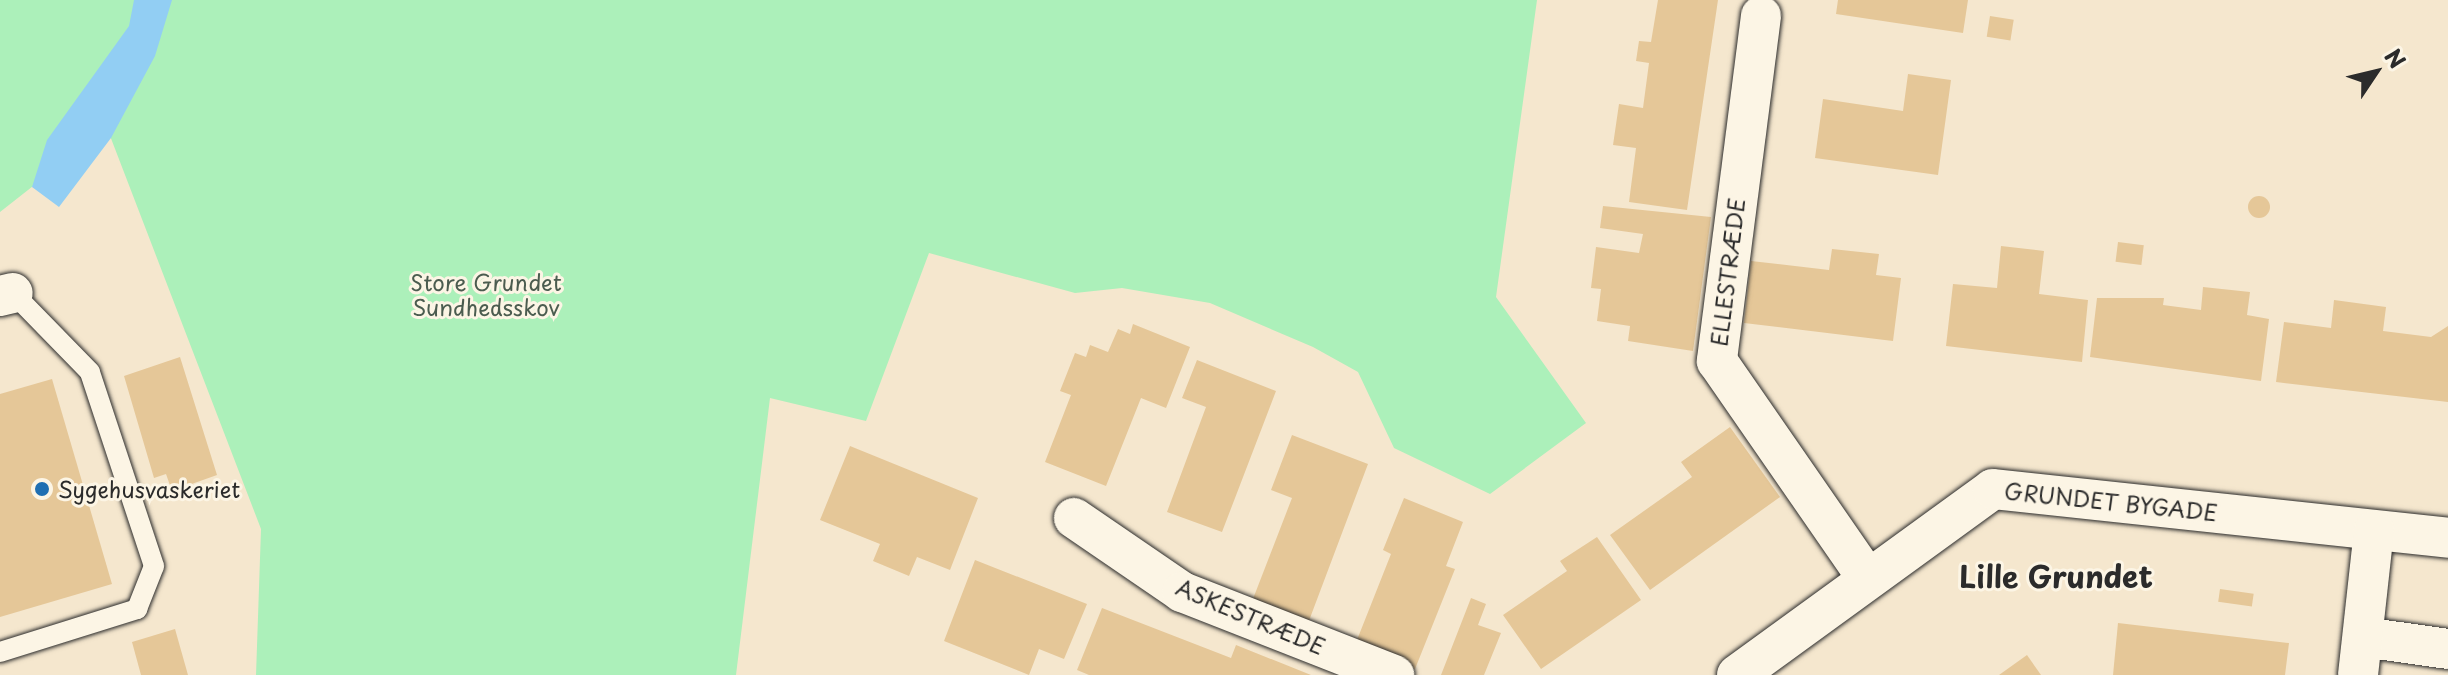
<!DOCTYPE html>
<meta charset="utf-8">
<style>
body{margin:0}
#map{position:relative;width:2448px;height:675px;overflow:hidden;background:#f5e7ce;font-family:"Playpen Sans",sans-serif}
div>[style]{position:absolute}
.green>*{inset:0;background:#acf0ba}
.water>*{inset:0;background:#92cef3}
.building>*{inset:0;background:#e5c798;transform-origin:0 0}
.round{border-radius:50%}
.roads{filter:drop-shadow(0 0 2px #2b2b2b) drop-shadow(0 0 2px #2b2b2b)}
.lane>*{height:20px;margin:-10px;padding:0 10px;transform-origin:10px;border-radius:10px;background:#fcf5e5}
.street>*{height:40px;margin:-20px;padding:0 20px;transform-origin:20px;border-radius:20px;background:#fcf5e5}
.dots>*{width:22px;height:22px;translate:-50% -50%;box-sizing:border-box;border:4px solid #fcf5e5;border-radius:50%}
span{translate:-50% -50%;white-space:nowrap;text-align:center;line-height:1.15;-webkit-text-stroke:6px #fcf5e5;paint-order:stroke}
.street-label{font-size:22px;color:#2b2b2b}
.park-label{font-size:22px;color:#4b5c4f}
.poi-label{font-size:22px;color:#2b2b2b}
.left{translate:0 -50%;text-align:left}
.district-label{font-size:30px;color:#2b2b2b;font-weight:700}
.north{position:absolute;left:2336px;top:32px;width:80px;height:80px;-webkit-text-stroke:6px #fcf5e5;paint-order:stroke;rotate:55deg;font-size:22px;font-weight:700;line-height:32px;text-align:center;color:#2b2b2b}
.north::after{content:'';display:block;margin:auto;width:28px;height:36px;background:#2b2b2b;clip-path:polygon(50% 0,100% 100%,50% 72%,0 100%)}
</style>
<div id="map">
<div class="green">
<div style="clip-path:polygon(0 0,1537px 0,1496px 297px,1586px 423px,1490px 494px,1394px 448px,1358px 372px,1313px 347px,1210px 303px,1122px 288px,1075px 293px,929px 253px,866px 421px,770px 398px,736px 675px,256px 675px,261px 529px,107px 128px,0 212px)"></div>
</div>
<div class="water">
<div style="clip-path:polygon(134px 0,172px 0,155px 56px,111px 138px,59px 207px,32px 187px,47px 140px,129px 26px)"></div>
</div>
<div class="building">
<div style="clip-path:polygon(1658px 0,1718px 0,1687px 210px,1629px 202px,1636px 148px,1613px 145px,1619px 104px,1643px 108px,1649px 63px,1636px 61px,1639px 41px,1651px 42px)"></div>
<div style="clip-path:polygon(1838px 0,1968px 0,1963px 33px,1836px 14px)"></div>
<div style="left:1990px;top:16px;width:24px;height:21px;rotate:9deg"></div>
<div style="clip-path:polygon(1908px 74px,1951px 80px,1938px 175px,1815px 158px,1823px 99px,1903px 111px)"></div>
<div class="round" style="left:2248px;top:196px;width:22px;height:22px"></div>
<div style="clip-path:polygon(1603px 206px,1711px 217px,1693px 351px,1628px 341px,1630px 326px,1597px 321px,1601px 289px,1591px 288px,1596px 247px,1639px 253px,1643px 234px,1600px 228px)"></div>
<div style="left:2118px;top:242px;width:26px;height:20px;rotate:7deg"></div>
<div style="clip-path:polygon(2001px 246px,2044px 251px,2039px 294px,2088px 300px,2082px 362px,1946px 346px,1953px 284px,1997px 288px)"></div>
<div style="clip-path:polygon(1832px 249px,1879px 254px,1876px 275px,1901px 278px,1893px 341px,1744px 323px,1751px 261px,1829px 270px)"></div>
<div style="clip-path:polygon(2203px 287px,2250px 292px,2247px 315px,2269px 319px,2261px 381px,2090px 357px,2097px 298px,2164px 298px,2163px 305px,2201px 310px)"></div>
<div style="clip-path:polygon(2334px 300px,2386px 307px,2383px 331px,2431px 337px,2448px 326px,2448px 402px,2276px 382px,2284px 322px,2331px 328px)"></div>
<div style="clip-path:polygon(1133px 324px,1190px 347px,1166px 408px,1141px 398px,1106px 486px,1045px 462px,1071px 395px,1060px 391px,1075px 353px,1086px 357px,1090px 345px,1108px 352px,1118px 329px,1130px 334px)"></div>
<div style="clip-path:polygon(180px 357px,217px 475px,172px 491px,166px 474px,154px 478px,124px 376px)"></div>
<div style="clip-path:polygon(1197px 360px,1276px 391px,1222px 532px,1167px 512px,1206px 407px,1182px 398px)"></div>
<div style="clip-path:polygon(52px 379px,112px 584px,0 617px,0 394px)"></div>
<div style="clip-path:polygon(1730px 427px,1780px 497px,1650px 590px,1610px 535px,1692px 477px,1681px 462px)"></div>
<div style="clip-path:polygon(1292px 435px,1368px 464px,1307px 626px,1251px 604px,1292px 498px,1271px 490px)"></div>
<div style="clip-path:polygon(850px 446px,978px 498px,950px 570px,917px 557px,909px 576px,873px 561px,880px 544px,820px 520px)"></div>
<div style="clip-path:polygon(1404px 498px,1463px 522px,1446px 566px,1455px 569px,1415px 669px,1355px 645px,1391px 554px,1383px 550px)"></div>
<div style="clip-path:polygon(1597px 537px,1641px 600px,1541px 669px,1503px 615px,1567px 571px,1560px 561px)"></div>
<div style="clip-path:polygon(975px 560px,1087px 604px,1064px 659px,1039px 649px,1029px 675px,944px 641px)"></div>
<div style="left:2220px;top:589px;width:34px;height:13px;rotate:8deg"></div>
<div style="clip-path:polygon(1471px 598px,1486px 604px,1478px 625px,1501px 633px,1484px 675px,1441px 675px)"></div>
<div style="clip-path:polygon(1102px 608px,1231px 658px,1236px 645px,1311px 675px,1089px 675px,1077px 670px)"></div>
<div style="clip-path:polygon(2118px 623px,2289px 643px,2285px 675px,2113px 675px)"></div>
<div style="clip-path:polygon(175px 629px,188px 675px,141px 675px,132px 642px)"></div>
<div style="clip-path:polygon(2027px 655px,2041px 675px,1999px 675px)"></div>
</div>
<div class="roads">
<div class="lane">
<div style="left:0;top:652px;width:144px;rotate:-17.4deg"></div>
<div style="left:137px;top:609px;width:46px;rotate:-68.4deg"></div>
<div style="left:154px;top:566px;width:204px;rotate:-108.3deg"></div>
<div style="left:90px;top:372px;width:110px;rotate:-134.3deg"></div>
</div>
<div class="street">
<div style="left:1761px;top:16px;width:348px;rotate:97.3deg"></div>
<div style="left:1717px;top:361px;width:264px;rotate:55.3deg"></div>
<div style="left:0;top:296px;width:13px;rotate:-13deg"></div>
<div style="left:1074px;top:518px;width:131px;rotate:34.4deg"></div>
<div style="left:1182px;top:592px;width:228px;rotate:21.4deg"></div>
<div style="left:2363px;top:637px;width:86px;rotate:8deg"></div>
<div style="left:1737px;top:675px;width:316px;rotate:-36deg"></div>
<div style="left:1993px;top:489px;width:458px;rotate:6.1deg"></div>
<div style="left:2358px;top:675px;width:145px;rotate:-83.7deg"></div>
</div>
</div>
<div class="dots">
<div style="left:42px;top:489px;background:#1f6fb2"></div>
</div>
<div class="street-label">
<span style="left:1727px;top:272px;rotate:-83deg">ELLESTRÆDE</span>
<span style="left:2111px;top:501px;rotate:6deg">GRUNDET BYGADE</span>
<span style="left:1251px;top:616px;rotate:23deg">ASKESTRÆDE</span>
</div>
<div class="park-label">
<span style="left:486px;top:294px">Store Grundet<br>Sundhedsskov</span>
</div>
<div class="poi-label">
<span class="left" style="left:58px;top:489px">Sygehusvaskeriet</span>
</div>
<div class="district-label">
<span style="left:2056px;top:576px">Lille Grundet</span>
</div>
<div class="north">N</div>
</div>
